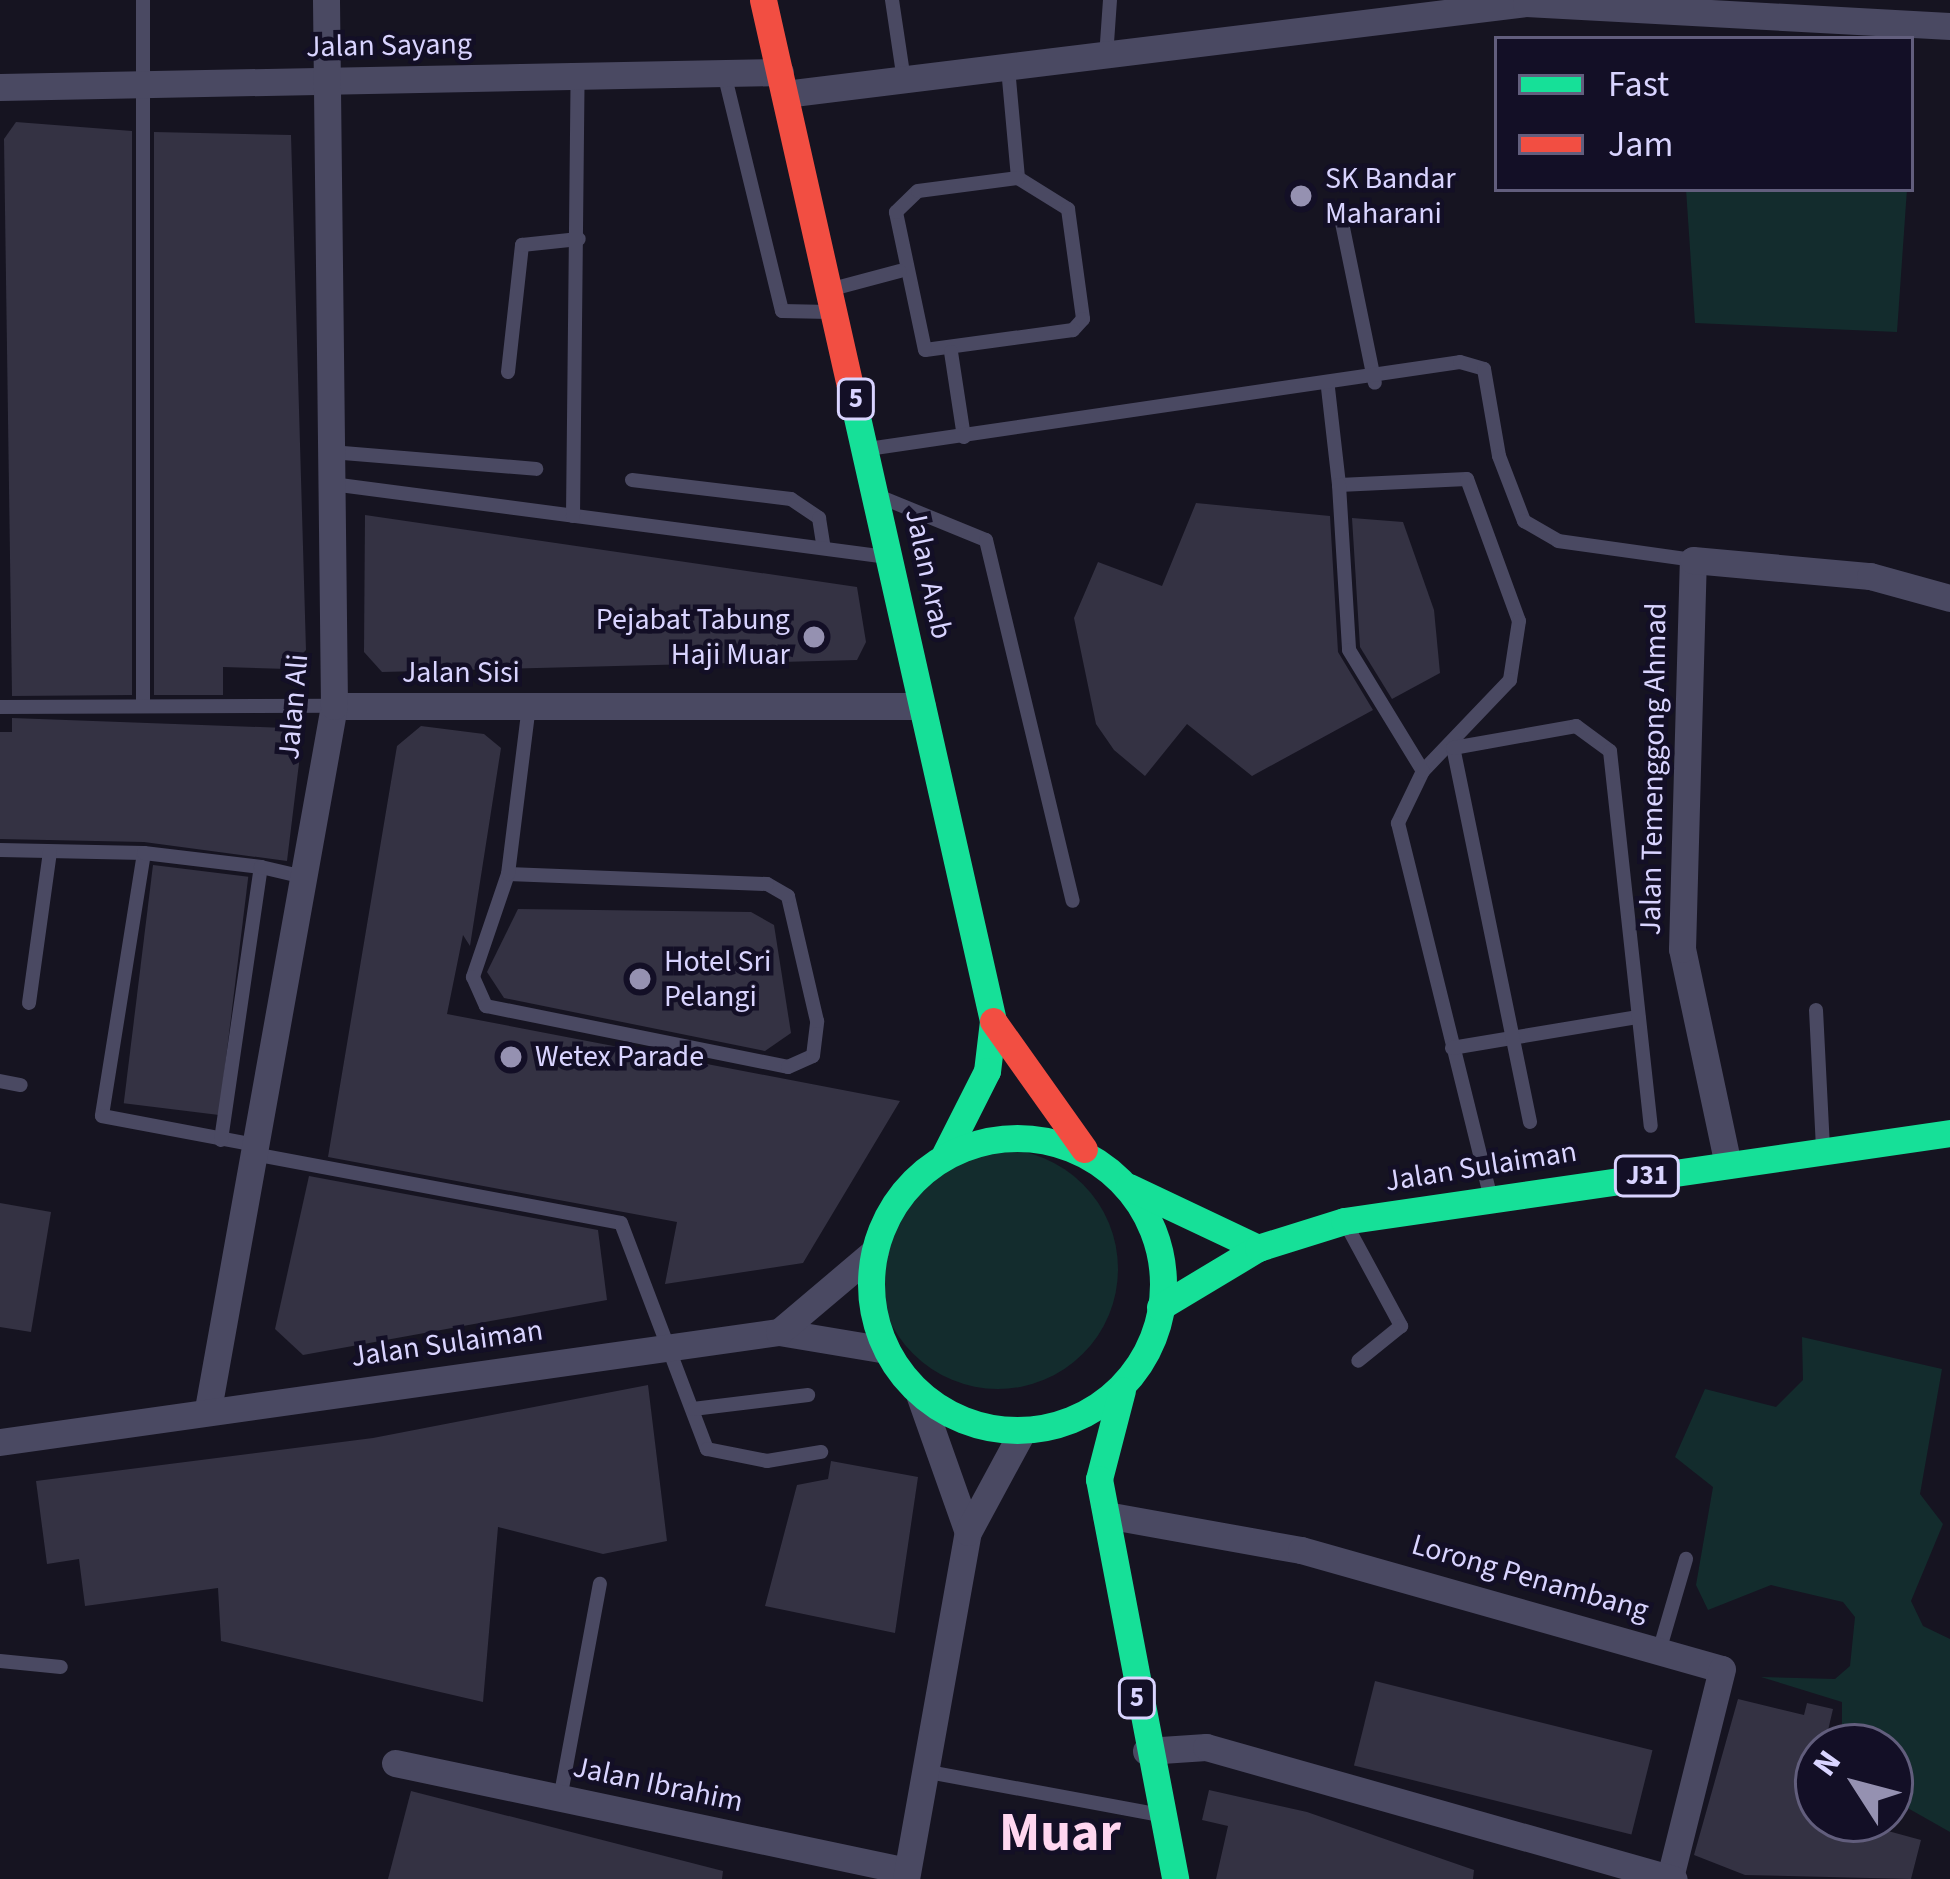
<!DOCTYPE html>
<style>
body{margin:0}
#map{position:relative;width:1950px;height:1879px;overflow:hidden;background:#161421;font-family:"Source Sans 3",sans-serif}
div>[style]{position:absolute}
.green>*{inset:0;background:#132c2d}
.round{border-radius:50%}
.building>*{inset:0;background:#343243;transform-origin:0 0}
.lane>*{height:14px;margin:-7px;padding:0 7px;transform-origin:7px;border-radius:7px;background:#4a4962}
.street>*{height:27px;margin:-13.5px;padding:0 13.5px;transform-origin:13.5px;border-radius:13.5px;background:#4a4962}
.fast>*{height:27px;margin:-13.5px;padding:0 13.5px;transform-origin:13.5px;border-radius:13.5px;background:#16e098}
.fast>.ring{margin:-13.5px;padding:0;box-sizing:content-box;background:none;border:27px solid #16e098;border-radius:50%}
.jam>*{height:27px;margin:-13.5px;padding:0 13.5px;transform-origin:13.5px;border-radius:13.5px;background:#f24e42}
.dots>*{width:33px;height:33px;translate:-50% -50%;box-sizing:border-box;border:6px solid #130f26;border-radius:50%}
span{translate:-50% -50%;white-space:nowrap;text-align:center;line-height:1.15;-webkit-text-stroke:9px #130f26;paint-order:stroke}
.shield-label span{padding:3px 9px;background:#130f26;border:3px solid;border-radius:9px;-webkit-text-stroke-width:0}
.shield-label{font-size:27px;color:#d9d4ff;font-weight:700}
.street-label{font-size:30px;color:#d9d4ff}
.poi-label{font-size:30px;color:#d9d4ff}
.left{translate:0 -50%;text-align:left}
.right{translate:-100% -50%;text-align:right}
.town-label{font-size:54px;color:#ffd6f0;font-weight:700}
.legend{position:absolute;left:1494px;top:36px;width:420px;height:156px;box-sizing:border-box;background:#130f26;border:3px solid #625e7d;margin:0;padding:15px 21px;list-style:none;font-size:36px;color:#d9d4ff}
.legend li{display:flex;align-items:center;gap:24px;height:60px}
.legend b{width:60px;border:3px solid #625e7d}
.north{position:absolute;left:1794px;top:1723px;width:120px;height:120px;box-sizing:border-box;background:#130f26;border:3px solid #625e7d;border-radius:50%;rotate:306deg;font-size:33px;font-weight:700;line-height:48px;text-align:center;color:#d9d4ff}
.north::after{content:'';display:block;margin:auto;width:42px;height:54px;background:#9591b1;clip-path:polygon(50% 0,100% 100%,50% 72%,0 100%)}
</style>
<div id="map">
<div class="green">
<div style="clip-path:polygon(1686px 189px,1907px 189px,1897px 332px,1695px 323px)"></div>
<div class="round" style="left:878px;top:1149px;width:240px;height:240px"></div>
<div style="clip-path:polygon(1802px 1337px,1942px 1369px,1920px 1494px,1943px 1524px,1911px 1601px,1923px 1626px,1950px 1639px,1950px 1832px,1890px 1798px,1890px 1747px,1842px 1747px,1842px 1702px,1761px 1677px,1835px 1679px,1850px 1666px,1855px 1617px,1843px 1602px,1771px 1585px,1708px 1610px,1696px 1585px,1713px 1487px,1675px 1457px,1705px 1389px,1776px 1407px,1803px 1380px)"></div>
</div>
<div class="building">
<div style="clip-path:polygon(16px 122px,132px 131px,132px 695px,12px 696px,4px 139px)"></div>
<div style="clip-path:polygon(154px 132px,291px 135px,306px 650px,288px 669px,223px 667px,223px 695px,154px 695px)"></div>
<div style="clip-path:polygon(1196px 503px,1330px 516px,1338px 652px,1373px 710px,1252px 776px,1187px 724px,1145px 776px,1114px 750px,1096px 724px,1074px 618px,1098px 562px,1162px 586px)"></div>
<div style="clip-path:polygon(365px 515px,857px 587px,866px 642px,857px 660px,382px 672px,364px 652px)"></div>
<div style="clip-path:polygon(1352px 518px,1403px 522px,1434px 610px,1440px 673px,1392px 699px,1360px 647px)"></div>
<div style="clip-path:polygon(12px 718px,286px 728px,301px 747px,287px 861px,144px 842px,0 839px,0 732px,12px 732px)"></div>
<div style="clip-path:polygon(421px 726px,484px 734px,501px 748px,470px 946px,463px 935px,447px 1014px,900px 1101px,803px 1263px,665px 1284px,677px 1222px,328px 1157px,397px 746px)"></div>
<div style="left:153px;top:865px;width:96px;height:240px;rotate:7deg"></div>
<div style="clip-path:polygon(518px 909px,751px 912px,774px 925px,791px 1033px,765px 1051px,504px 998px,487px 972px)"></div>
<div style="clip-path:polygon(309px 1176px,598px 1230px,607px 1300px,303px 1355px,275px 1329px)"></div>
<div style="clip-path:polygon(0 1203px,51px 1212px,31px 1332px,0 1327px)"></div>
<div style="clip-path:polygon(648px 1385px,667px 1541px,603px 1554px,498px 1527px,483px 1702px,221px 1641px,218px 1588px,85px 1606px,79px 1559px,47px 1564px,36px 1481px,373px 1438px)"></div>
<div style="clip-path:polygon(831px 1461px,918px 1477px,895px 1633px,765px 1606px,797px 1485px,828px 1479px)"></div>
<div style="left:1375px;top:1681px;width:286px;height:87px;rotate:14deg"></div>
<div style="clip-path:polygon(1738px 1699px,1804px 1715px,1807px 1703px,1833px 1709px,1809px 1812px,1892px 1819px,1888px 1831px,1921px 1840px,1911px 1879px,1745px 1875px,1694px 1855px)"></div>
<div style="clip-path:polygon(1209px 1790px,1307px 1812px,1474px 1870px,1473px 1879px,1216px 1879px,1228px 1826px,1202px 1820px)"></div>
<div style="clip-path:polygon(411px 1791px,723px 1871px,722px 1879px,388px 1879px)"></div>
</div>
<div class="lane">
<div style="left:892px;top:0;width:81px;rotate:81.5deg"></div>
<div style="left:1106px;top:57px;width:57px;rotate:-86deg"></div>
<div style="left:1008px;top:68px;width:110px;rotate:84.8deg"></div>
<div style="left:724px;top:73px;width:245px;rotate:76.3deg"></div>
<div style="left:782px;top:311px;width:48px;rotate:1.2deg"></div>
<div style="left:1018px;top:178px;width:59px;rotate:31.8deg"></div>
<div style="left:1068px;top:209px;width:111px;rotate:82.2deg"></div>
<div style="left:1083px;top:319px;width:15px;rotate:132deg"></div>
<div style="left:1073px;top:330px;width:149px;rotate:172.3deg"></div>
<div style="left:925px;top:350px;width:141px;rotate:-101.9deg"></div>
<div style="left:896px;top:212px;width:30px;rotate:-44deg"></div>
<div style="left:918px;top:191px;width:101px;rotate:-7.4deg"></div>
<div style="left:1341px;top:218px;width:168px;rotate:78.4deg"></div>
<div style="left:836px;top:288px;width:66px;rotate:-14.9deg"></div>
<div style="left:951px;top:352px;width:86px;rotate:81.3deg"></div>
<div style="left:508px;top:372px;width:128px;rotate:-83.7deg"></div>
<div style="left:522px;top:245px;width:57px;rotate:-6deg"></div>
<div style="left:1328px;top:388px;width:98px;rotate:83.5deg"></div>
<div style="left:1339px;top:485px;width:128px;rotate:-2.7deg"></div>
<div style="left:1467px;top:479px;width:151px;rotate:69.9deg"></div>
<div style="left:1519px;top:621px;width:60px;rotate:98.7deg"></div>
<div style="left:1510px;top:680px;width:126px;rotate:133.7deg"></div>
<div style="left:1423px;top:771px;width:58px;rotate:115.7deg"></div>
<div style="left:1398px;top:823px;width:384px;rotate:76.1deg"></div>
<div style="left:868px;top:449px;width:598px;rotate:-8.36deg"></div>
<div style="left:1460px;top:362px;width:25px;rotate:16deg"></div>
<div style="left:1484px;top:369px;width:88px;rotate:80.2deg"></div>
<div style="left:1499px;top:456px;width:70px;rotate:69deg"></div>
<div style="left:1524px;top:521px;width:39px;rotate:30deg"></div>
<div style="left:1558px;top:541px;width:136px;rotate:8deg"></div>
<div style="left:331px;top:452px;width:206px;rotate:4.7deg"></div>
<div style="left:632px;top:480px;width:160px;rotate:6.8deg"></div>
<div style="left:791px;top:499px;width:34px;rotate:34deg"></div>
<div style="left:819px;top:518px;width:30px;rotate:81deg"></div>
<div style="left:332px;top:484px;width:553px;rotate:7.49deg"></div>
<div style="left:1339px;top:485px;width:165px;rotate:86.5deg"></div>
<div style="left:1349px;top:650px;width:142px;rotate:58.6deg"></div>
<div style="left:883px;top:498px;width:111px;rotate:22.2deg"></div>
<div style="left:986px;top:540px;width:371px;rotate:76.5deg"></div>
<div style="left:573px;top:516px;width:441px;rotate:-89.4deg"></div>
<div style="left:143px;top:706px;width:706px;rotate:-90deg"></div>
<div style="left:0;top:707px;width:334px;rotate:-0.2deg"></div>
<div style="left:0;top:850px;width:144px;rotate:1.2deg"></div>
<div style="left:144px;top:853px;width:266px;rotate:99.1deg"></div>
<div style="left:102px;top:1116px;width:156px;rotate:10.7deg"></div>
<div style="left:144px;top:853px;width:118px;rotate:6.8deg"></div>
<div style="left:508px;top:874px;width:109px;rotate:108.8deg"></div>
<div style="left:473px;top:977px;width:32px;rotate:66deg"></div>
<div style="left:486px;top:1006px;width:308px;rotate:11.4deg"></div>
<div style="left:788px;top:1067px;width:27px;rotate:-24deg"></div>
<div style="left:813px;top:1056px;width:35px;rotate:-83deg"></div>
<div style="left:817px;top:1021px;width:128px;rotate:-103.1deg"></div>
<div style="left:788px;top:896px;width:24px;rotate:-150deg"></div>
<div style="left:767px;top:884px;width:259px;rotate:-177.8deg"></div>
<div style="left:508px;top:874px;width:169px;rotate:-82.9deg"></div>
<div style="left:29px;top:1003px;width:152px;rotate:-82.1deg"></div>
<div style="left:1816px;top:1010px;width:137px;rotate:87.1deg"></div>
<div style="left:1452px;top:1048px;width:189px;rotate:-9.5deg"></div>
<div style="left:0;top:1081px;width:21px;rotate:11deg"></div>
<div style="left:1530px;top:1122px;width:382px;rotate:-101.6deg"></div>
<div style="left:1453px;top:748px;width:125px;rotate:-10.1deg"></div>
<div style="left:1576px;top:726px;width:42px;rotate:36.3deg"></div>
<div style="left:1610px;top:751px;width:377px;rotate:83.8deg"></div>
<div style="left:221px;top:1140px;width:276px;rotate:-81.7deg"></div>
<div style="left:261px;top:867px;width:44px;rotate:13.1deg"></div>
<div style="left:253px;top:1154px;width:374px;rotate:10.6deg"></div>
<div style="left:621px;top:1223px;width:242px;rotate:69.2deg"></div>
<div style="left:707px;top:1449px;width:61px;rotate:11.3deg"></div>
<div style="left:767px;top:1461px;width:55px;rotate:-9.5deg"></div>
<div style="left:1347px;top:1226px;width:114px;rotate:61.6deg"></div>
<div style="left:1401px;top:1326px;width:55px;rotate:140.9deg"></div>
<div style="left:693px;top:1409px;width:116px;rotate:-6.9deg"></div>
<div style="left:1660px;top:1648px;width:93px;rotate:-73.7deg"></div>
<div style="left:0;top:1661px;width:61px;rotate:5.6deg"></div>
<div style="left:923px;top:1771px;width:236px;rotate:10.5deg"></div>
<div style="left:560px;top:1799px;width:219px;rotate:-79.5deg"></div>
</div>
<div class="street">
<div style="left:0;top:87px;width:780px;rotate:-1.1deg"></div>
<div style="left:785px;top:94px;width:747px;rotate:-7deg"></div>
<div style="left:1526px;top:3px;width:425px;rotate:3.1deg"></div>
<div style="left:334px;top:706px;width:588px"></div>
<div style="left:1728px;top:1165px;width:221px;rotate:-102deg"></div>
<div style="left:1682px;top:949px;width:389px;rotate:-88.4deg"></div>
<div style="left:1693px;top:560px;width:178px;rotate:5.2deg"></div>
<div style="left:1870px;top:576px;width:83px;rotate:15.4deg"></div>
<div style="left:779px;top:1332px;width:109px;rotate:9.5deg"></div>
<div style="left:919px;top:1394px;width:146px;rotate:70.5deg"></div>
<div style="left:208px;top:1409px;width:714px;rotate:-79.84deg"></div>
<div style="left:334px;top:706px;width:706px;rotate:-90.65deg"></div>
<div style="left:0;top:1442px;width:787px;rotate:-8.04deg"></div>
<div style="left:779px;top:1332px;width:126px;rotate:-40.2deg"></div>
<div style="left:1106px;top:1515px;width:198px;rotate:10.2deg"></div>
<div style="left:1301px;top:1550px;width:437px;rotate:15.8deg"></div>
<div style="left:1722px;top:1669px;width:215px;rotate:104deg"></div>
<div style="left:1146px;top:1751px;width:60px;rotate:-3.8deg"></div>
<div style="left:1206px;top:1747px;width:486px;rotate:15.8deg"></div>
<div style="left:395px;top:1763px;width:523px;rotate:11.91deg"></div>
<div style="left:906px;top:1879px;width:352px;rotate:-79.9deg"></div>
<div style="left:968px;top:1532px;width:114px;rotate:-61.6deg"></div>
</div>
<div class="fast">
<div style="left:854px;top:404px;width:632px;rotate:77.3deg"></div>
<div style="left:993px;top:1021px;width:50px;rotate:96.8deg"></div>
<div style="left:987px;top:1071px;width:95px;rotate:116.8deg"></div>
<div class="ring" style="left:871px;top:1138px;width:265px;height:265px"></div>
<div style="left:1129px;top:1187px;width:143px;rotate:25.3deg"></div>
<div style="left:1160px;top:1307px;width:114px;rotate:-31deg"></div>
<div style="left:1258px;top:1248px;width:90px;rotate:-17.4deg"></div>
<div style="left:1344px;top:1221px;width:612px;rotate:-8.26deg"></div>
<div style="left:1122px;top:1390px;width:92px;rotate:104.5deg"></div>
<div style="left:1099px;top:1479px;width:407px;rotate:79.2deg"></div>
</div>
<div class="jam">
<div style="left:763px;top:0;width:414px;rotate:77.3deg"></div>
<div style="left:993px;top:1021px;width:157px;rotate:54.6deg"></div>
</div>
<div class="dots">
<div style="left:1301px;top:196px;background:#9591b1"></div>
<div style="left:814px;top:637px;background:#9591b1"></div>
<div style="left:640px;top:979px;background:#9591b1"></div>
<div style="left:511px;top:1057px;background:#9591b1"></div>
</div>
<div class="shield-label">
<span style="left:856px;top:399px">5</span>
<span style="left:1647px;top:1176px">J31</span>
<span style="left:1137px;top:1698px">5</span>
</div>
<div class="street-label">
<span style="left:389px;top:46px;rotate:-1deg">Jalan Sayang</span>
<span style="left:928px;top:574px;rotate:78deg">Jalan Arab</span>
<span style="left:461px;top:673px">Jalan Sisi</span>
<span style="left:294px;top:707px;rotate:-85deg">Jalan Ali</span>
<span style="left:1654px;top:769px;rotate:-89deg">Jalan Temenggong Ahmad</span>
<span style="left:1481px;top:1167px;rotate:-9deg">Jalan Sulaiman</span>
<span style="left:447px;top:1344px;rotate:-8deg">Jalan Sulaiman</span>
<span style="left:1530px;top:1578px;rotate:16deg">Lorong Penambang</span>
<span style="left:658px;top:1785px;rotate:12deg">Jalan Ibrahim</span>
</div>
<div class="poi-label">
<span class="left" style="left:1325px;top:196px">SK Bandar<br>Maharani</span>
<span class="right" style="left:790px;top:637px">Pejabat Tabung<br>Haji Muar</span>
<span class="left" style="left:664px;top:979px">Hotel Sri<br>Pelangi</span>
<span class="left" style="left:535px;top:1057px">Wetex Parade</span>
</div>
<div class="town-label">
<span style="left:1060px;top:1834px">Muar</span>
</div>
<ul class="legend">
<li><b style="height:15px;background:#16e098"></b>Fast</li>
<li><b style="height:15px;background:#f24e42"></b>Jam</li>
</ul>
<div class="north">N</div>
</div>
